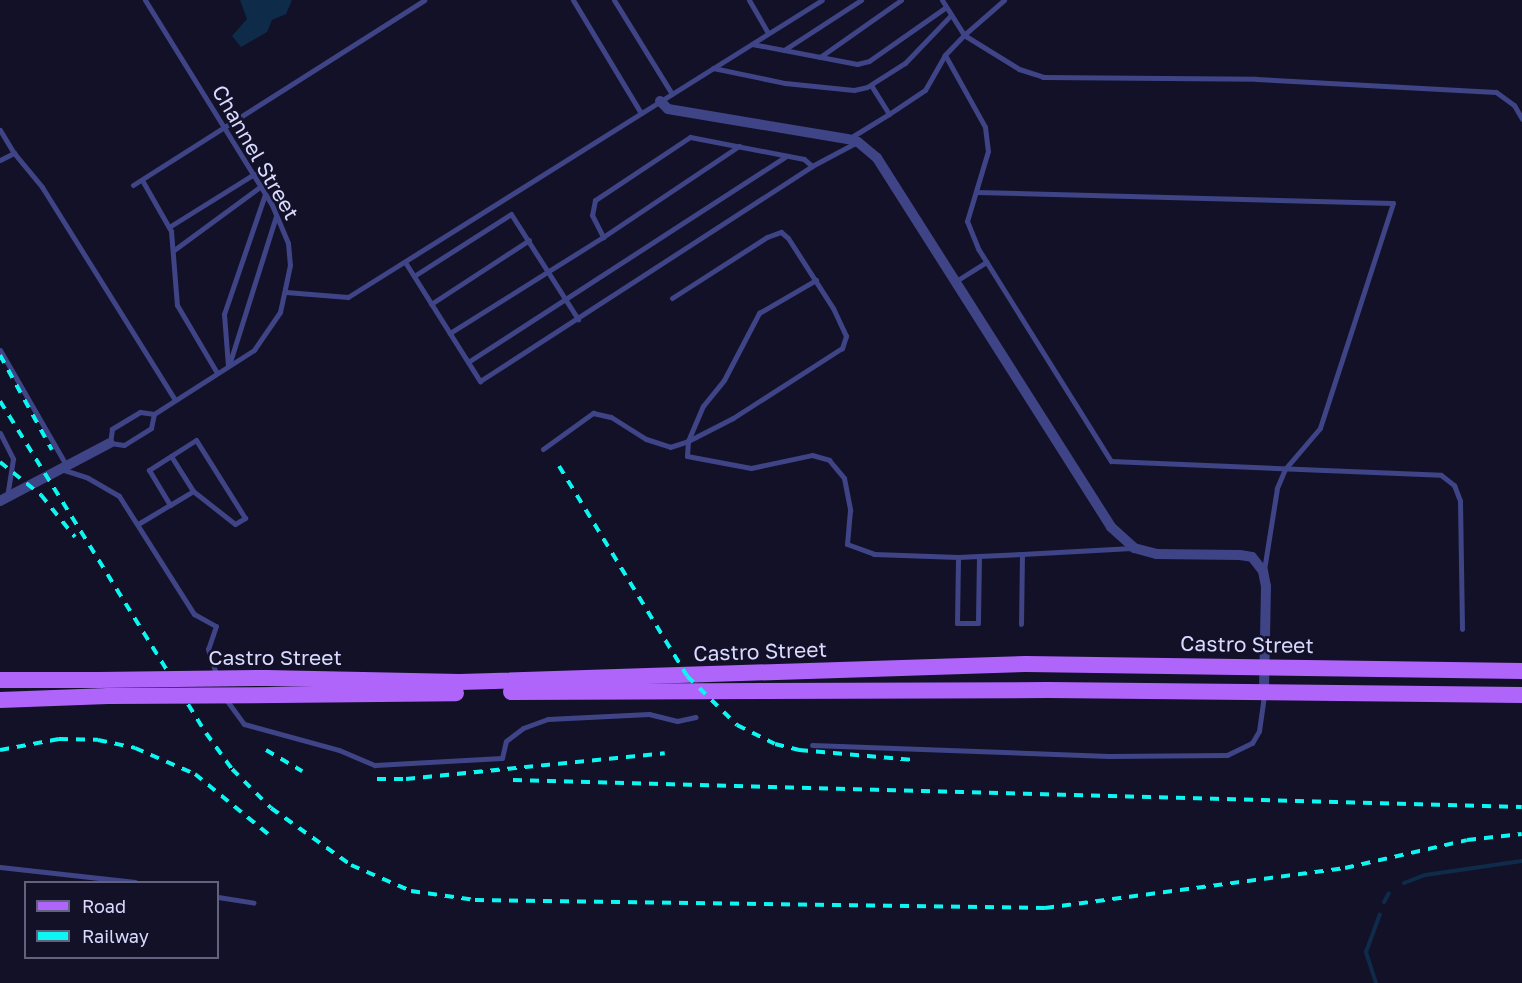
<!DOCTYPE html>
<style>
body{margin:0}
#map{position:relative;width:1522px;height:983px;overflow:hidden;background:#121128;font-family:"Golos Text",sans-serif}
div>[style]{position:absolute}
.water>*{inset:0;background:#0e2c4a}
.stream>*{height:4px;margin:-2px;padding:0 2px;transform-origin:2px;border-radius:2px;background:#0e2c4a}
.service>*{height:5px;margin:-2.5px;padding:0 2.5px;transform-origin:2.5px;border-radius:2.5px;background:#3e4486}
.minor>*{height:10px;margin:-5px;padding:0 5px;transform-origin:5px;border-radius:5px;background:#3e4486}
.primary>*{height:16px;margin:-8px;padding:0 8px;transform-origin:8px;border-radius:8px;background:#af64fa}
.rail>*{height:4px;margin-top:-2px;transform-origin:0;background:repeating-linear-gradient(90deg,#0cf7f1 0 9px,transparent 0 17px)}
.primary-bridge>*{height:16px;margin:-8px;padding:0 8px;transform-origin:8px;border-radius:8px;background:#af64fa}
span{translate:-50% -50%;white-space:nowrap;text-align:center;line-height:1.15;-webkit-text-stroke:5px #121128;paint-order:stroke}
.street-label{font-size:21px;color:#d9dafe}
.legend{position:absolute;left:24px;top:881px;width:195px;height:78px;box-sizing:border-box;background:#121128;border:2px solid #62617e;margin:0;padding:8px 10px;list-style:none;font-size:18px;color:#d9dafe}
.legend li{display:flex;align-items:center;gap:12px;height:30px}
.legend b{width:30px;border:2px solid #62617e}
</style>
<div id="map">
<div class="water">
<div style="clip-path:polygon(240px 0,292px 0,286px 14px,272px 20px,267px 32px,241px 47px,232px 36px,247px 19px)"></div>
</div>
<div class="stream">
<div style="left:1404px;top:883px;width:22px;rotate:-21deg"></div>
<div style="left:1425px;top:875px;width:98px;rotate:-8.2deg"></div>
<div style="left:1384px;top:902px;width:10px;rotate:-61deg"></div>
<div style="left:1376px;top:983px;width:33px;rotate:-108deg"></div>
<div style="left:1366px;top:952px;width:40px;rotate:-69.8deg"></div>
</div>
<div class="service">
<div style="left:145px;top:0;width:241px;rotate:58.2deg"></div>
<div style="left:272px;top:205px;width:41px;rotate:67.2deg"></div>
<div style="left:288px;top:243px;width:22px;rotate:85deg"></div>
<div style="left:290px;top:265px;width:48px;rotate:102deg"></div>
<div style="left:280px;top:312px;width:46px;rotate:124.4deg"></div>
<div style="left:254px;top:350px;width:119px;rotate:147.4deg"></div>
<div style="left:154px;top:414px;width:14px;rotate:-172deg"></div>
<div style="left:140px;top:412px;width:33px;rotate:149deg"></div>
<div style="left:112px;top:429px;width:14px;rotate:98deg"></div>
<div style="left:110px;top:443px;width:14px;rotate:8deg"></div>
<div style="left:124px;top:445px;width:32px;rotate:-32deg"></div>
<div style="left:151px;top:428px;width:14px;rotate:-78deg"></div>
<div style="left:573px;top:0;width:132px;rotate:59deg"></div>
<div style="left:614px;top:0;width:110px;rotate:58.3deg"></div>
<div style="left:749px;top:0;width:38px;rotate:60deg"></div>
<div style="left:942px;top:0;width:41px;rotate:57.8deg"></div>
<div style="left:964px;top:35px;width:28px;rotate:134deg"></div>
<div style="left:945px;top:55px;width:82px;rotate:60.9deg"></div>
<div style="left:985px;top:127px;width:24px;rotate:83deg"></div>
<div style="left:988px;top:151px;width:73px;rotate:106.7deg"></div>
<div style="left:967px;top:221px;width:31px;rotate:68deg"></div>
<div style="left:979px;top:250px;width:249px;rotate:58deg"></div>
<div style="left:1111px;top:461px;width:330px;rotate:2.4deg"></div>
<div style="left:1441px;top:475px;width:16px;rotate:38deg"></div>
<div style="left:1454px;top:485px;width:17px;rotate:69deg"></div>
<div style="left:1460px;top:501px;width:128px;rotate:89.1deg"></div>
<div style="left:1004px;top:0;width:53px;rotate:138.8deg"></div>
<div style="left:964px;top:35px;width:65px;rotate:31.7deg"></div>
<div style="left:1019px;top:69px;width:25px;rotate:18deg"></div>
<div style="left:1043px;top:77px;width:213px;rotate:0.5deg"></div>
<div style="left:1256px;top:79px;width:240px;rotate:3.1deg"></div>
<div style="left:1496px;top:92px;width:22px;rotate:36deg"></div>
<div style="left:1514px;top:105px;width:16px;rotate:60deg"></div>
<div style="left:752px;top:44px;width:107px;rotate:10.8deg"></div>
<div style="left:857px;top:64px;width:12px;rotate:-14deg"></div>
<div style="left:869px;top:61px;width:94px;rotate:-35deg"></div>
<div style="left:784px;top:50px;width:92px;rotate:-33deg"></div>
<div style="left:820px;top:57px;width:99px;rotate:-35.1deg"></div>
<div style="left:713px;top:68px;width:74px;rotate:11.8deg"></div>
<div style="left:785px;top:83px;width:69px;rotate:5.8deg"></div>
<div style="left:854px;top:90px;width:13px;rotate:-13deg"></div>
<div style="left:867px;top:87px;width:45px;rotate:-32.3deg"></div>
<div style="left:905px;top:63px;width:66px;rotate:-46.2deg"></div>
<div style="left:889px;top:114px;width:43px;rotate:-33.7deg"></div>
<div style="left:925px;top:90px;width:40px;rotate:-60.3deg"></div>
<div style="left:0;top:130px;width:27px;rotate:59deg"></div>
<div style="left:850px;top:138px;width:46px;rotate:-31.6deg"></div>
<div style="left:889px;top:114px;width:34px;rotate:-122deg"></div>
<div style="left:0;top:160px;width:16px;rotate:-27deg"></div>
<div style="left:14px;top:153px;width:44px;rotate:50.5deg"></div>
<div style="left:42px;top:187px;width:251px;rotate:58deg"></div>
<div style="left:812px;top:166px;width:49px;rotate:-28.1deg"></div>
<div style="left:142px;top:180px;width:59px;rotate:60.4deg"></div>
<div style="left:171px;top:231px;width:74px;rotate:85.4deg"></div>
<div style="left:177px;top:305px;width:79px;rotate:59.5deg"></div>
<div style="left:133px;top:185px;width:345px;rotate:-32.4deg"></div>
<div style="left:976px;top:192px;width:417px;rotate:1.5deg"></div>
<div style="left:1393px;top:203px;width:237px;rotate:108deg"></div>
<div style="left:1320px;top:428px;width:54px;rotate:130.5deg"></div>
<div style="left:1285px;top:469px;width:21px;rotate:113deg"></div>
<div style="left:1277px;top:488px;width:83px;rotate:99deg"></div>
<div style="left:169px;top:227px;width:100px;rotate:-31.9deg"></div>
<div style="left:603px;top:237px;width:164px;rotate:-33.8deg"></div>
<div style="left:174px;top:250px;width:108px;rotate:-36.3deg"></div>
<div style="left:405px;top:262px;width:141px;rotate:57.8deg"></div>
<div style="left:480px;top:381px;width:396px;rotate:-32.9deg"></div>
<div style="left:812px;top:166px;width:11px;rotate:-139deg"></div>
<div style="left:804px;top:159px;width:116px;rotate:-169.1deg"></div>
<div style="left:690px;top:137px;width:114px;rotate:146.4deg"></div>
<div style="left:595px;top:200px;width:15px;rotate:101deg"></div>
<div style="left:592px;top:215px;width:25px;rotate:63deg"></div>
<div style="left:603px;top:237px;width:181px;rotate:147.9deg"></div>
<div style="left:414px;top:276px;width:115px;rotate:-32.6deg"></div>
<div style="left:511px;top:214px;width:125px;rotate:57.5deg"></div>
<div style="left:956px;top:281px;width:36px;rotate:-32deg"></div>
<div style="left:286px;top:292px;width:62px;rotate:4.6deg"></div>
<div style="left:348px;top:297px;width:559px;rotate:-32.07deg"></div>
<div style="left:672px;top:298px;width:113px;rotate:-32.7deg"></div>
<div style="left:767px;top:237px;width:15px;rotate:-20deg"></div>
<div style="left:781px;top:232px;width:9px;rotate:41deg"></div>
<div style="left:788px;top:238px;width:83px;rotate:57.3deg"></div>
<div style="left:833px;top:308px;width:31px;rotate:65deg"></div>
<div style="left:846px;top:336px;width:13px;rotate:108deg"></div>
<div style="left:842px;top:348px;width:130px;rotate:147.3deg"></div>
<div style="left:733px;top:418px;width:51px;rotate:152.9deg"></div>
<div style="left:688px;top:441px;width:15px;rotate:94deg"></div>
<div style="left:687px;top:456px;width:65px;rotate:10.6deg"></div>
<div style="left:751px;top:468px;width:62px;rotate:-12deg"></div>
<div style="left:812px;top:455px;width:18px;rotate:16deg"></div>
<div style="left:829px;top:460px;width:23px;rotate:50deg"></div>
<div style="left:844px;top:478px;width:33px;rotate:79deg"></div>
<div style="left:850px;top:510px;width:34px;rotate:95deg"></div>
<div style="left:847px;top:544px;width:29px;rotate:20deg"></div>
<div style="left:874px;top:554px;width:84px;rotate:2deg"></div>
<div style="left:431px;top:304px;width:117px;rotate:-33.1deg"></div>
<div style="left:0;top:350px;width:130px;rotate:60.1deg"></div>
<div style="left:230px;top:362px;width:153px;rotate:-72.5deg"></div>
<div style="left:468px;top:362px;width:379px;rotate:-32.9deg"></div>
<div style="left:228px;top:366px;width:52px;rotate:-94.4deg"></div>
<div style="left:224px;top:314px;width:127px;rotate:-71.1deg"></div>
<div style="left:0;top:433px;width:29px;rotate:63deg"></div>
<div style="left:13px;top:459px;width:38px;rotate:99deg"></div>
<div style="left:543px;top:449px;width:62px;rotate:-35.8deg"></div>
<div style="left:593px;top:413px;width:18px;rotate:13deg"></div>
<div style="left:611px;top:417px;width:41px;rotate:32.2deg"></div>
<div style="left:646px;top:439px;width:25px;rotate:18deg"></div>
<div style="left:670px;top:447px;width:19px;rotate:-18deg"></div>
<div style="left:688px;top:441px;width:38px;rotate:-67deg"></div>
<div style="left:703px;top:406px;width:33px;rotate:-51deg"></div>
<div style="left:724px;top:380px;width:76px;rotate:-62.4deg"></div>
<div style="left:759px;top:313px;width:66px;rotate:-30.1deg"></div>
<div style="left:171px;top:456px;width:41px;rotate:57.8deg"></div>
<div style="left:61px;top:469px;width:28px;rotate:18deg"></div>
<div style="left:88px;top:478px;width:36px;rotate:30deg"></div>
<div style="left:119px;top:496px;width:140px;rotate:57.6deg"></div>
<div style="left:194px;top:614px;width:25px;rotate:29deg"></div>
<div style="left:216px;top:626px;width:24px;rotate:109deg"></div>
<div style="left:208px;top:649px;width:28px;rotate:72deg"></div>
<div style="left:138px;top:524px;width:37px;rotate:-31deg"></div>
<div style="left:170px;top:505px;width:27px;rotate:-31deg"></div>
<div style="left:193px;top:491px;width:53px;rotate:38.2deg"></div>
<div style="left:235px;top:524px;width:12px;rotate:-31deg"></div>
<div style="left:245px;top:518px;width:92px;rotate:-122.1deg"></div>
<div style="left:196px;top:440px;width:56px;rotate:147.4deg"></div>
<div style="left:149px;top:470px;width:41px;rotate:59deg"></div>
<div style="left:979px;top:556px;width:67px;rotate:90.9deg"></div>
<div style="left:978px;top:623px;width:21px;rotate:180deg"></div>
<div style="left:957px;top:623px;width:66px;rotate:-89.1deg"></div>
<div style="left:958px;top:557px;width:21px;rotate:-3deg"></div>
<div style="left:979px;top:556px;width:43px;rotate:-2.7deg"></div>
<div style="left:1022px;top:554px;width:110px;rotate:-3.1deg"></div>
<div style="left:1021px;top:624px;width:70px;rotate:-89.2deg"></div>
<div style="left:225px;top:698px;width:32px;rotate:54deg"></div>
<div style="left:244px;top:724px;width:98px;rotate:15.3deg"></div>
<div style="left:339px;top:750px;width:39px;rotate:23deg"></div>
<div style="left:375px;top:765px;width:127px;rotate:-3.2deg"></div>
<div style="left:502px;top:758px;width:17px;rotate:-77deg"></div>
<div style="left:506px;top:741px;width:21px;rotate:-37deg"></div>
<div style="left:523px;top:728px;width:27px;rotate:-20deg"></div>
<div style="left:548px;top:719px;width:101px;rotate:-2.8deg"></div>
<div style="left:649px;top:714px;width:29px;rotate:14deg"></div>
<div style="left:677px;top:721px;width:19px;rotate:-12deg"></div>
<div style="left:812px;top:745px;width:297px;rotate:2.1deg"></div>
<div style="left:1109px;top:756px;width:118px;rotate:-0.5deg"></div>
<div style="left:1227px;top:755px;width:28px;rotate:-26deg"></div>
<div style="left:1252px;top:743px;width:14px;rotate:-60deg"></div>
<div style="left:1259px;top:731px;width:36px;rotate:-82deg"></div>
<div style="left:0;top:867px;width:136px;rotate:6.3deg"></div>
<div style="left:218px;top:897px;width:36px;rotate:9deg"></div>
</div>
<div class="minor">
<div style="left:660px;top:101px;width:11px;rotate:45deg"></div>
<div style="left:668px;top:109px;width:182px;rotate:9.5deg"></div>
<div style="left:848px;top:139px;width:10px;rotate:17deg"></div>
<div style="left:858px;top:142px;width:25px;rotate:40deg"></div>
<div style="left:877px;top:158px;width:437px;rotate:57.6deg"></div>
<div style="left:1111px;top:527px;width:31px;rotate:42deg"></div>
<div style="left:1134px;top:548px;width:23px;rotate:15deg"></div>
<div style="left:1156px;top:554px;width:84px;rotate:0.7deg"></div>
<div style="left:1240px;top:555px;width:12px;rotate:9deg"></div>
<div style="left:1252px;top:557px;width:18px;rotate:52deg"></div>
<div style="left:1263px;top:571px;width:15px;rotate:79deg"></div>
<div style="left:1266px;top:586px;width:107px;rotate:91.1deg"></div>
<div style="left:0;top:501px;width:124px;rotate:-27.8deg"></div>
</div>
<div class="primary">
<div style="left:266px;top:678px;width:194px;rotate:1.2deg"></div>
<div style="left:460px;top:682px;width:566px;rotate:-1.82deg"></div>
<div style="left:1026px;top:664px;width:496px;rotate:0.8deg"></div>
<div style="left:0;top:680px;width:98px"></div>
<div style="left:511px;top:692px;width:537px;rotate:-0.21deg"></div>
<div style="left:1048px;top:690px;width:474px;rotate:0.6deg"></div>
<div style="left:277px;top:695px;width:179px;rotate:-0.6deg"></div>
<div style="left:0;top:700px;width:108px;rotate:-2.1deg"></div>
</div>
<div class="rail">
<div style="left:0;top:355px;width:108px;rotate:61.3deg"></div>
<div style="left:0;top:401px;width:391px;rotate:58.2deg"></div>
<div style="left:206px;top:733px;width:44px;rotate:54.2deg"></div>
<div style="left:232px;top:769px;width:55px;rotate:45deg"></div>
<div style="left:271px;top:808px;width:98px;rotate:35.5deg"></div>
<div style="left:351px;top:865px;width:65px;rotate:23.4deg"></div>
<div style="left:411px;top:891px;width:65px;rotate:8deg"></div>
<div style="left:475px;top:900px;width:570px;rotate:0.8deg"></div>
<div style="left:1045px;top:908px;width:303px;rotate:-7.6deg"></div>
<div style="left:1345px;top:868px;width:125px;rotate:-12.9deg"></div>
<div style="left:1467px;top:840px;width:55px;rotate:-6.2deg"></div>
<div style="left:0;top:462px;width:53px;rotate:38.8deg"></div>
<div style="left:41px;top:495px;width:54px;rotate:51deg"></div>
<div style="left:559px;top:466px;width:246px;rotate:58.6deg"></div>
<div style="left:687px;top:676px;width:70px;rotate:44.4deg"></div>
<div style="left:737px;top:725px;width:42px;rotate:26.6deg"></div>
<div style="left:775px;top:744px;width:25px;rotate:14deg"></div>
<div style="left:799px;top:750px;width:115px;rotate:5deg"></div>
<div style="left:0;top:750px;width:60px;rotate:-10.6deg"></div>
<div style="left:59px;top:739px;width:39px;rotate:1deg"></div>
<div style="left:98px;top:740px;width:38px;rotate:12deg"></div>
<div style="left:135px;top:748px;width:65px;rotate:23.4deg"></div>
<div style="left:195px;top:774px;width:101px;rotate:39.4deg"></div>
<div style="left:266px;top:750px;width:42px;rotate:30.3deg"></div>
<div style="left:377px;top:779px;width:29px"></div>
<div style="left:406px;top:779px;width:260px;rotate:-5.7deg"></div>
<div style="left:513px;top:780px;width:1009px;rotate:1.53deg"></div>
</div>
<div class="primary-bridge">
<div style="left:98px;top:680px;width:168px;rotate:-0.7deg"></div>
<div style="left:108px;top:696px;width:169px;rotate:-0.3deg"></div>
</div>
<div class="street-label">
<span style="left:256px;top:152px;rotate:60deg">Channel Street</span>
<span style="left:1247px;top:644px;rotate:1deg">Castro Street</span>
<span style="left:760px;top:651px;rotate:-2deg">Castro Street</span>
<span style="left:275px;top:657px">Castro Street</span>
</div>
<ul class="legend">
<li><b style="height:8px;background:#af64fa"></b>Road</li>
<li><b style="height:8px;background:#0cf7f1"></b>Railway</li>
</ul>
</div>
